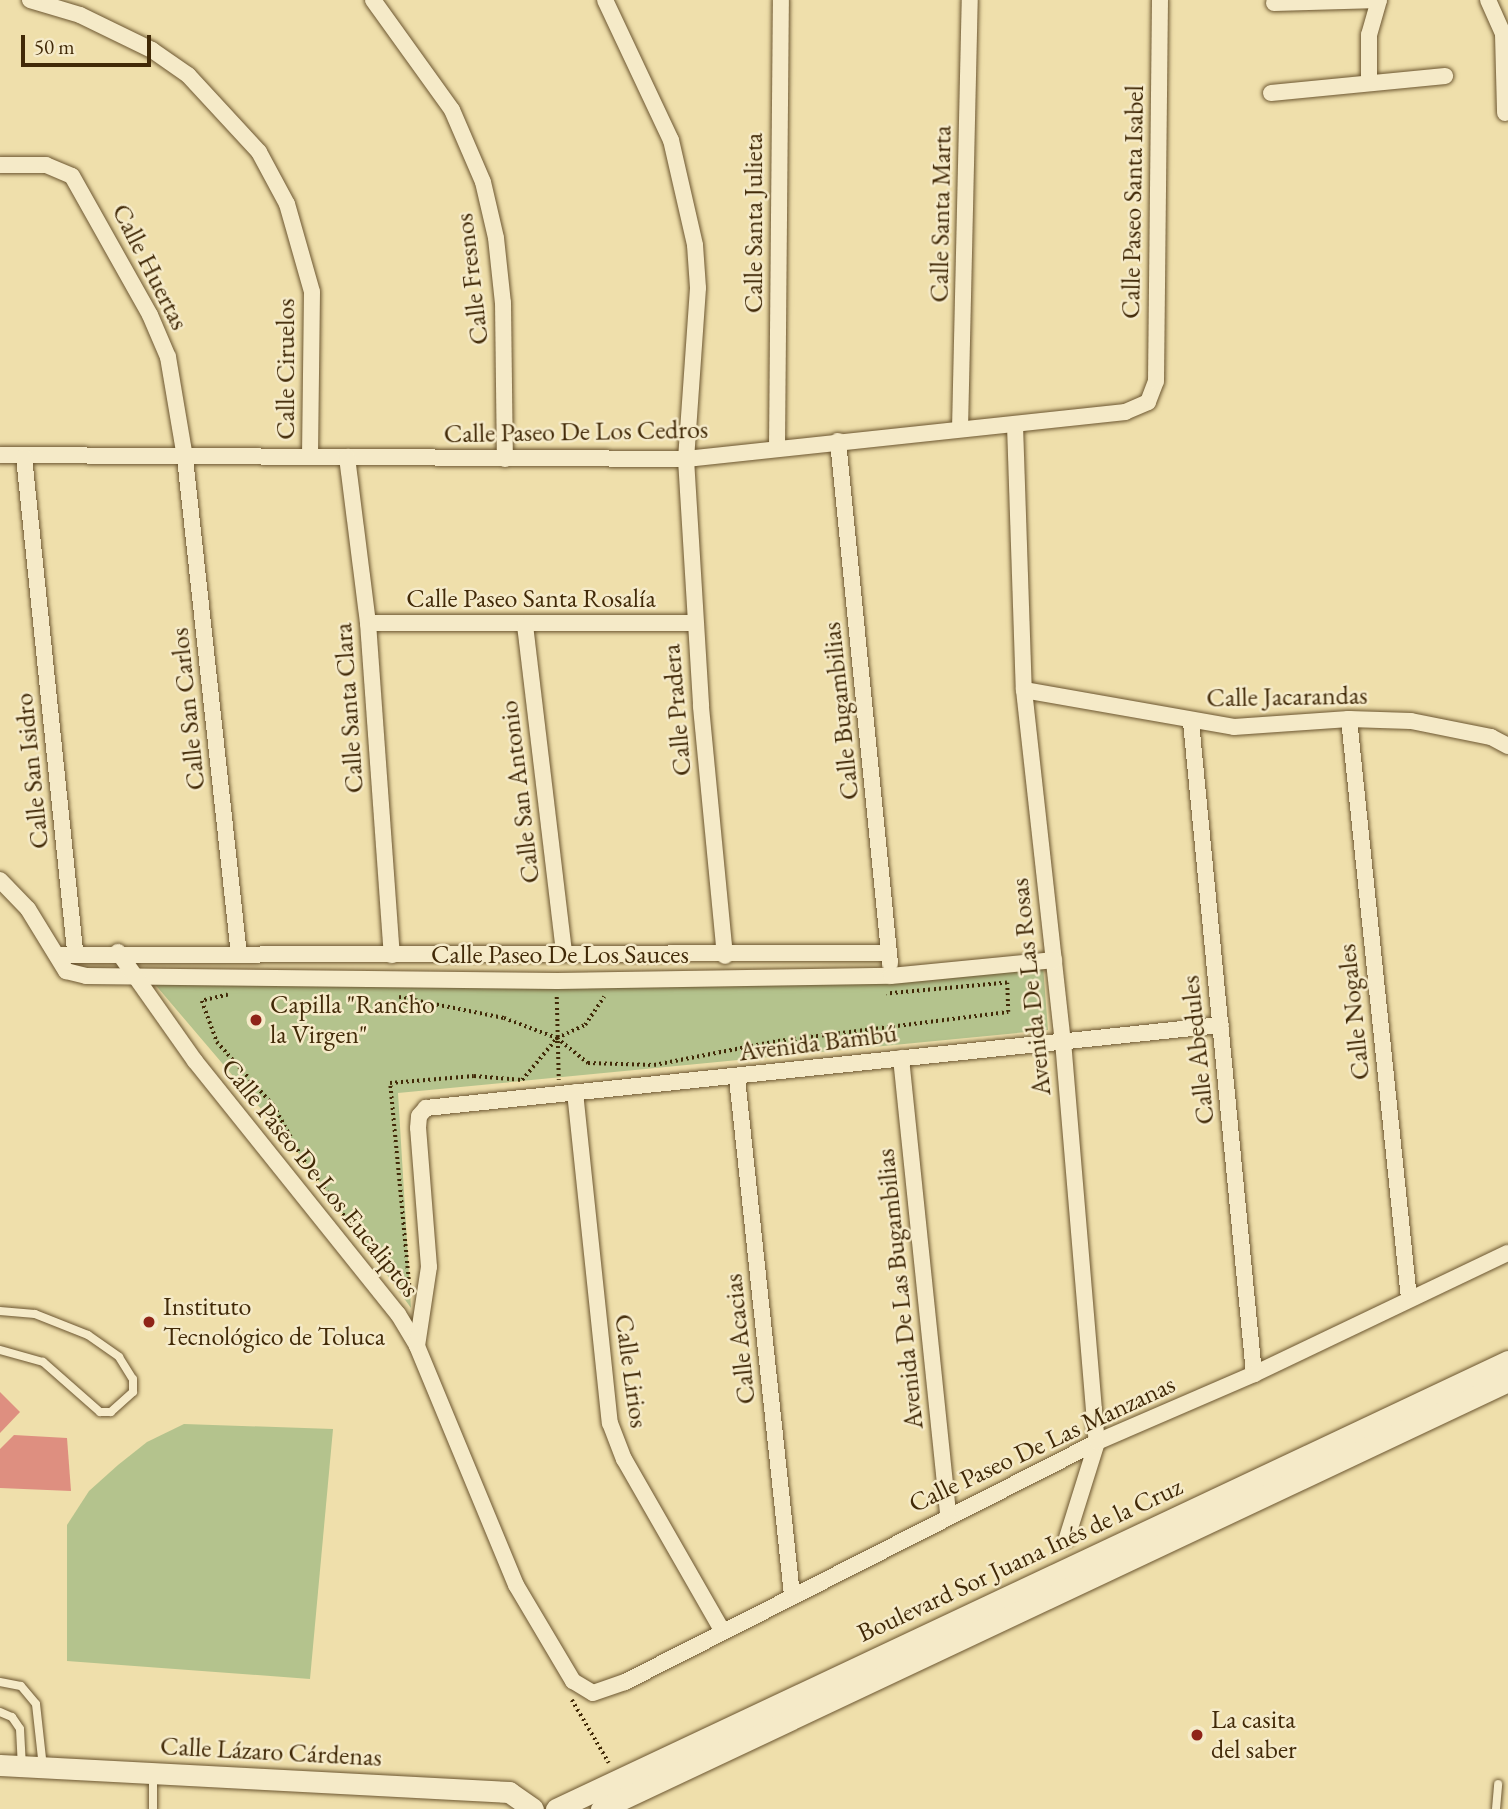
<!DOCTYPE html>
<meta charset="utf-8">
<style>
body{margin:0}
#map{position:relative;width:1508px;height:1809px;overflow:hidden;background:#efdfab;font-family:"EB Garamond",serif}
div>[style]{position:absolute}
.green>*{inset:0;background:#b4c38d}
.building>*{inset:0;background:#de8f80}
.path>*{height:3.5px;margin-top:-1.75px;transform-origin:0;background:repeating-linear-gradient(90deg,#412907 0 2px,transparent 0 5.5px)}
.roads{filter:drop-shadow(0 0 2px #6c5630) drop-shadow(0 0 2px #6c5630)}
.lane>*{height:8px;margin:-4px;padding:0 4px;transform-origin:4px;border-radius:4px;background:#f5eac8}
.street>*{height:16px;margin:-8px;padding:0 8px;transform-origin:8px;border-radius:8px;background:#f5eac8}
.secondary>*{height:21px;margin:-10.5px;padding:0 10.5px;transform-origin:10.5px;border-radius:10.5px;background:#f5eac8}
.dots>*{width:19px;height:19px;translate:-50% -50%;box-sizing:border-box;border:4px solid #f5eac8;border-radius:50%}
span{translate:-50% -50%;white-space:nowrap;text-align:center;line-height:1.15;-webkit-text-stroke:5px #f5eac8;paint-order:stroke}
.street-label{font-size:26px;color:#412907}
.poi-label{font-size:26px;color:#412907}
.left{translate:0 -50%;text-align:left}
.scale{position:absolute;left:21px;top:35px;width:130px;height:32px;box-sizing:border-box;border:4px solid #412907;border-top:0;padding-left:9px;font-size:21px;line-height:24px;white-space:nowrap;color:#412907;-webkit-text-stroke:5px #f5eac8;paint-order:stroke}
</style>
<div id="map">
<div class="green">
<div style="clip-path:polygon(1043px 966px,1048px 1030px,398px 1093px,411px 1308px,301px 1156px,153px 982px)"></div>
<div style="clip-path:polygon(184px 1424px,333px 1429px,310px 1679px,67px 1661px,67px 1525px,89px 1491px,118px 1465px,147px 1442px)"></div>
</div>
<div class="building">
<div style="clip-path:polygon(0 1392px,20px 1412px,0 1433px)"></div>
<div style="clip-path:polygon(14px 1435px,67px 1438px,71px 1491px,0 1488px,0 1449px)"></div>
</div>
<div class="path">
<div style="left:228px;top:995px;width:27px;rotate:167deg"></div>
<div style="left:202px;top:1001px;width:44px;rotate:69.9deg"></div>
<div style="left:217px;top:1042px;width:86px;rotate:48.3deg"></div>
<div style="left:274px;top:1106px;width:57px;rotate:61.6deg"></div>
<div style="left:301px;top:1156px;width:102px;rotate:54.1deg"></div>
<div style="left:399px;top:997px;width:107px;rotate:11.3deg"></div>
<div style="left:504px;top:1018px;width:57px;rotate:20.7deg"></div>
<div style="left:557px;top:997px;width:83px;rotate:88.6deg"></div>
<div style="left:557px;top:1038px;width:40px;rotate:39deg"></div>
<div style="left:588px;top:1063px;width:66px;rotate:1.7deg"></div>
<div style="left:654px;top:1065px;width:126px;rotate:-11deg"></div>
<div style="left:778px;top:1041px;width:232px;rotate:-7.2deg"></div>
<div style="left:1008px;top:1012px;width:29px;rotate:-92deg"></div>
<div style="left:1007px;top:983px;width:121px;rotate:174.8deg"></div>
<div style="left:409px;top:1285px;width:203px;rotate:-95.4deg"></div>
<div style="left:390px;top:1083px;width:84px;rotate:-4.8deg"></div>
<div style="left:474px;top:1076px;width:48px;rotate:4.8deg"></div>
<div style="left:522px;top:1080px;width:55px;rotate:-50.2deg"></div>
<div style="left:557px;top:1038px;width:31px;rotate:-25deg"></div>
<div style="left:585px;top:1025px;width:34px;rotate:-56deg"></div>
<div style="left:572px;top:1700px;width:73px;rotate:59.6deg"></div>
</div>
<div class="roads">
<div class="lane">
<div style="left:0;top:1311px;width:35px;rotate:5deg"></div>
<div style="left:35px;top:1314px;width:57px;rotate:21.6deg"></div>
<div style="left:88px;top:1335px;width:38px;rotate:35deg"></div>
<div style="left:119px;top:1357px;width:26px;rotate:58deg"></div>
<div style="left:133px;top:1379px;width:13px;rotate:90deg"></div>
<div style="left:133px;top:1392px;width:30px;rotate:138deg"></div>
<div style="left:111px;top:1412px;width:11px;rotate:180deg"></div>
<div style="left:100px;top:1412px;width:76px;rotate:-138.7deg"></div>
<div style="left:43px;top:1362px;width:45px;rotate:-164.4deg"></div>
<div style="left:0;top:1682px;width:21px;rotate:11deg"></div>
<div style="left:21px;top:1686px;width:23px;rotate:50deg"></div>
<div style="left:36px;top:1704px;width:63px;rotate:83.7deg"></div>
<div style="left:0;top:1712px;width:13px;rotate:23deg"></div>
<div style="left:12px;top:1717px;width:14px;rotate:56deg"></div>
<div style="left:20px;top:1729px;width:34px;rotate:87deg"></div>
<div style="left:153px;top:1774px;width:35px;rotate:90deg"></div>
<div style="left:1496px;top:1809px;width:25px;rotate:-85deg"></div>
</div>
<div class="street">
<div style="left:30px;top:0;width:52px;rotate:16.7deg"></div>
<div style="left:80px;top:15px;width:80px;rotate:25.9deg"></div>
<div style="left:152px;top:50px;width:44px;rotate:34.8deg"></div>
<div style="left:188px;top:75px;width:105px;rotate:47.3deg"></div>
<div style="left:259px;top:152px;width:59px;rotate:61.7deg"></div>
<div style="left:287px;top:204px;width:91px;rotate:74.1deg"></div>
<div style="left:312px;top:292px;width:165px;rotate:90.7deg"></div>
<div style="left:373px;top:0;width:135px;rotate:54.3deg"></div>
<div style="left:452px;top:110px;width:78px;rotate:66.7deg"></div>
<div style="left:483px;top:182px;width:57px;rotate:76.9deg"></div>
<div style="left:496px;top:238px;width:65px;rotate:83.9deg"></div>
<div style="left:503px;top:303px;width:156px;rotate:89.3deg"></div>
<div style="left:605px;top:0;width:155px;rotate:64.8deg"></div>
<div style="left:671px;top:140px;width:108px;rotate:77.1deg"></div>
<div style="left:695px;top:245px;width:43px;rotate:86deg"></div>
<div style="left:698px;top:288px;width:171px;rotate:94deg"></div>
<div style="left:686px;top:459px;width:248px;rotate:86.5deg"></div>
<div style="left:701px;top:707px;width:250px;rotate:84.5deg"></div>
<div style="left:1488px;top:0;width:37px;rotate:66deg"></div>
<div style="left:1503px;top:34px;width:79px;rotate:88.5deg"></div>
<div style="left:1274px;top:3px;width:105px;rotate:-1.6deg"></div>
<div style="left:1369px;top:83px;width:48px;rotate:-90deg"></div>
<div style="left:1369px;top:35px;width:36px;rotate:-74deg"></div>
<div style="left:1271px;top:93px;width:175px;rotate:-5.6deg"></div>
<div style="left:0;top:165px;width:46px"></div>
<div style="left:46px;top:165px;width:28px;rotate:23deg"></div>
<div style="left:72px;top:176px;width:159px;rotate:60.7deg"></div>
<div style="left:150px;top:315px;width:46px;rotate:66.8deg"></div>
<div style="left:168px;top:357px;width:102px;rotate:80.4deg"></div>
<div style="left:185px;top:458px;width:500px;rotate:83.8deg"></div>
<div style="left:1015px;top:425px;width:265px;rotate:88.1deg"></div>
<div style="left:1024px;top:690px;width:353px;rotate:83.7deg"></div>
<div style="left:1063px;top:1041px;width:402px;rotate:85.2deg"></div>
<div style="left:1097px;top:1442px;width:101px;rotate:107.4deg"></div>
<div style="left:960px;top:429px;width:429px;rotate:-88.7deg"></div>
<div style="left:838px;top:441px;width:525px;rotate:84.31deg"></div>
<div style="left:777px;top:447px;width:447px;rotate:-89.5deg"></div>
<div style="left:0;top:455px;width:686px;rotate:0.33deg"></div>
<div style="left:686px;top:459px;width:442px;rotate:-6.1deg"></div>
<div style="left:1125px;top:412px;width:25px;rotate:-23deg"></div>
<div style="left:1148px;top:402px;width:22px;rotate:-69deg"></div>
<div style="left:1156px;top:381px;width:381px;rotate:-89.4deg"></div>
<div style="left:24px;top:457px;width:500px;rotate:84.1deg"></div>
<div style="left:347px;top:457px;width:167px;rotate:82.8deg"></div>
<div style="left:368px;top:623px;width:333px;rotate:85.9deg"></div>
<div style="left:368px;top:623px;width:327px"></div>
<div style="left:525px;top:625px;width:331px;rotate:83.2deg"></div>
<div style="left:1024px;top:690px;width:213px;rotate:10deg"></div>
<div style="left:1234px;top:727px;width:115px;rotate:-4deg"></div>
<div style="left:1349px;top:719px;width:62px;rotate:1.8deg"></div>
<div style="left:1411px;top:721px;width:82px;rotate:11.3deg"></div>
<div style="left:1491px;top:737px;width:19px;rotate:28deg"></div>
<div style="left:1349px;top:719px;width:583px;rotate:84.09deg"></div>
<div style="left:1191px;top:722px;width:655px;rotate:84.48deg"></div>
<div style="left:0;top:880px;width:40px;rotate:46deg"></div>
<div style="left:28px;top:909px;width:73px;rotate:58.5deg"></div>
<div style="left:66px;top:971px;width:21px;rotate:14deg"></div>
<div style="left:86px;top:976px;width:471px;rotate:0.6deg"></div>
<div style="left:557px;top:981px;width:334px;rotate:-0.9deg"></div>
<div style="left:891px;top:976px;width:164px;rotate:-5.6deg"></div>
<div style="left:118px;top:952px;width:133px;rotate:54.8deg"></div>
<div style="left:195px;top:1061px;width:324px;rotate:51.3deg"></div>
<div style="left:398px;top:1314px;width:37px;rotate:59deg"></div>
<div style="left:417px;top:1346px;width:259px;rotate:67.5deg"></div>
<div style="left:516px;top:1585px;width:112px;rotate:59.3deg"></div>
<div style="left:573px;top:1681px;width:23px;rotate:31deg"></div>
<div style="left:593px;top:1693px;width:34px;rotate:-19deg"></div>
<div style="left:625px;top:1682px;width:530px;rotate:-26.95deg"></div>
<div style="left:1097px;top:1442px;width:171px;rotate:-23.4deg"></div>
<div style="left:1254px;top:1374px;width:281px;rotate:-25.5deg"></div>
<div style="left:57px;top:955px;width:832px;rotate:-0.14deg"></div>
<div style="left:901px;top:1058px;width:458px;rotate:84.1deg"></div>
<div style="left:737px;top:1078px;width:520px;rotate:83.93deg"></div>
<div style="left:575px;top:1092px;width:333px;rotate:84deg"></div>
<div style="left:610px;top:1423px;width:39px;rotate:69deg"></div>
<div style="left:624px;top:1459px;width:197px;rotate:60.2deg"></div>
<div style="left:417px;top:1346px;width:80px;rotate:-81.4deg"></div>
<div style="left:429px;top:1267px;width:139px;rotate:-94.5deg"></div>
<div style="left:418px;top:1128px;width:12px;rotate:-85deg"></div>
<div style="left:419px;top:1116px;width:11px;rotate:-49deg"></div>
<div style="left:426px;top:1108px;width:799px;rotate:-5.96deg"></div>
</div>
<div class="secondary">
<div style="left:0;top:1765px;width:510px;rotate:3.04deg"></div>
<div style="left:509px;top:1792px;width:29px;rotate:35deg"></div>
<div style="left:556px;top:1809px;width:1052px;rotate:-25.2deg"></div>
<div style="left:601px;top:1809px;width:1003px;rotate:-25.26deg"></div>
</div>
</div>
<div class="dots">
<div style="left:256px;top:1020px;background:#8f2418"></div>
<div style="left:149px;top:1322px;background:#8f2418"></div>
<div style="left:1197px;top:1735px;background:#8f2418"></div>
</div>
<div class="street-label">
<span style="left:1133px;top:202px;rotate:-89deg">Calle Paseo Santa Isabel</span>
<span style="left:941px;top:214px;rotate:-89deg">Calle Santa Marta</span>
<span style="left:754px;top:223px;rotate:-90deg">Calle Santa Julieta</span>
<span style="left:150px;top:267px;rotate:63deg">Calle Huertas</span>
<span style="left:472px;top:279px;rotate:-97deg">Calle Fresnos</span>
<span style="left:286px;top:369px;rotate:-90deg">Calle Ciruelos</span>
<span style="left:576px;top:432px;rotate:-1deg">Calle Paseo De Los Cedros</span>
<span style="left:531px;top:599px">Calle Paseo Santa Rosalía</span>
<span style="left:1287px;top:697px;rotate:-1deg">Calle Jacarandas</span>
<span style="left:349px;top:708px;rotate:-94deg">Calle Santa Clara</span>
<span style="left:188px;top:709px;rotate:-96deg">Calle San Carlos</span>
<span style="left:677px;top:710px;rotate:-95deg">Calle Pradera</span>
<span style="left:841px;top:711px;rotate:-96deg">Calle Bugambilias</span>
<span style="left:32px;top:771px;rotate:-96deg">Calle San Isidro</span>
<span style="left:520px;top:792px;rotate:-97deg">Calle San Antonio</span>
<span style="left:560px;top:955px">Calle Paseo De Los Sauces</span>
<span style="left:1031px;top:987px;rotate:-96deg">Avenida De Las Rosas</span>
<span style="left:1354px;top:1012px;rotate:-96deg">Calle Nogales</span>
<span style="left:818px;top:1043px;rotate:-7deg">Avenida Bambú</span>
<span style="left:1198px;top:1050px;rotate:-96deg">Calle Abedules</span>
<span style="left:320px;top:1178px;rotate:51deg">Calle Paseo De Los Eucaliptos</span>
<span style="left:900px;top:1289px;rotate:-96deg">Avenida De Las Bugambilias</span>
<span style="left:740px;top:1339px;rotate:-96deg">Calle Acacias</span>
<span style="left:631px;top:1371px;rotate:82deg">Calle Lirios</span>
<span style="left:1042px;top:1444px;rotate:-25deg">Calle Paseo De Las Manzanas</span>
<span style="left:1020px;top:1560px;rotate:-25deg">Boulevard Sor Juana Inés de la Cruz</span>
<span style="left:271px;top:1752px;rotate:3deg">Calle Lázaro Cárdenas</span>
</div>
<div class="poi-label">
<span class="left" style="left:270px;top:1020px">Capilla "Rancho<br>la Virgen"</span>
<span class="left" style="left:163px;top:1322px">Instituto<br>Tecnológico de Toluca</span>
<span class="left" style="left:1211px;top:1735px">La casita<br>del saber</span>
</div>
<div class="scale">50 m</div>
</div>
